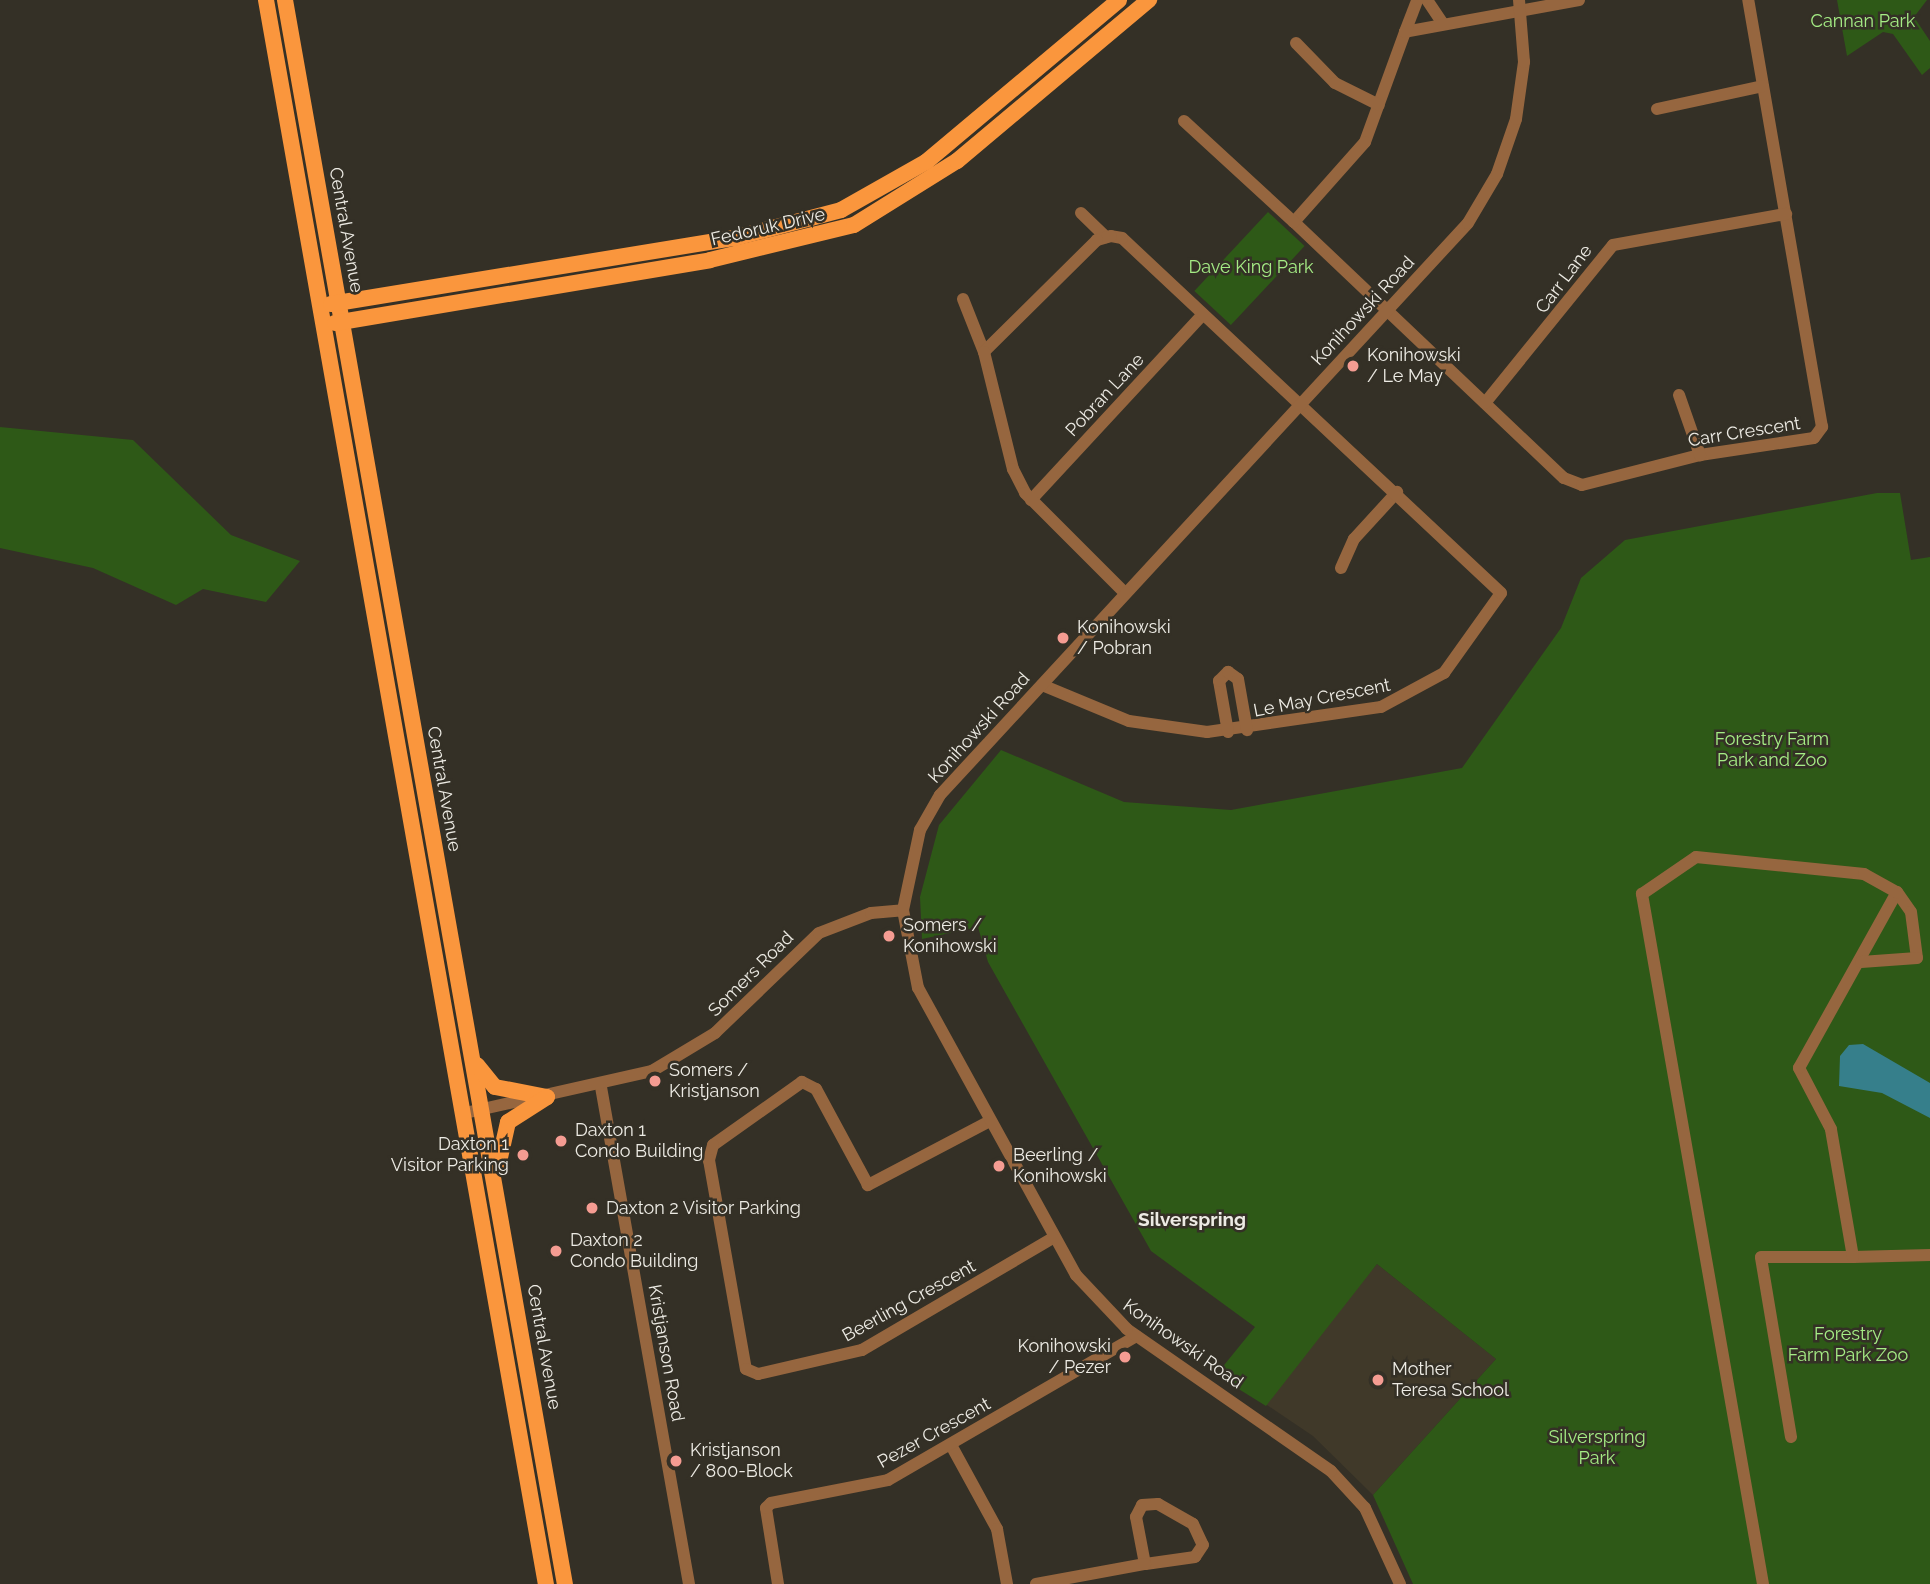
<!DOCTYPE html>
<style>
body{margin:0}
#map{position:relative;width:1930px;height:1584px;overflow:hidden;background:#343026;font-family:Raleway,sans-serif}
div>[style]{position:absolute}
.built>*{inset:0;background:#403929}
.green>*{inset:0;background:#2e5917;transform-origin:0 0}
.water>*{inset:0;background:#367f8b}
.minor>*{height:12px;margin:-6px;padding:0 6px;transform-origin:6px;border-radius:6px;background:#96663f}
.major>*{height:16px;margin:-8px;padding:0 8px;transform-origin:8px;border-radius:8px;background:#fa963d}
.dots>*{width:19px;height:19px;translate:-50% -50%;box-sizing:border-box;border:4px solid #343026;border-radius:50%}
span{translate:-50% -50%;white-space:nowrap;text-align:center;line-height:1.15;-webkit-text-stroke:5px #343026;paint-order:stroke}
.park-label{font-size:18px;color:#a5ed85}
.street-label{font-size:18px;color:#edebe4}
.poi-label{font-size:18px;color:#edebe4}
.left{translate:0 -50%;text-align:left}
.right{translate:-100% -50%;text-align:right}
.neighbourhood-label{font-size:19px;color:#edebe4;font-weight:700}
</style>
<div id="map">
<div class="built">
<div style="clip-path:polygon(1377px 1264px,1496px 1359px,1373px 1495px,1313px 1436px,1261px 1401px)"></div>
</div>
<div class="green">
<div style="clip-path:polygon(1837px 0,1927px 0,1914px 17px,1930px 41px,1930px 68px,1922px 75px,1893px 34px,1883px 32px,1847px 56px)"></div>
<div style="left:1268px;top:212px;width:50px;height:108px;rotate:43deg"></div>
<div style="clip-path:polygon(0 427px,133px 440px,231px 535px,300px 561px,266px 602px,203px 589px,176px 605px,93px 568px,0 548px)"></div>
<div style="clip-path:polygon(1877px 493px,1900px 493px,1911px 560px,1930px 557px,1930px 1584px,1413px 1584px,1373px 1495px,1496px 1359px,1377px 1264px,1266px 1406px,1216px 1375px,1255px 1327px,1151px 1251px,988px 962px,978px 927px,922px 939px,920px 897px,939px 825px,1001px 750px,1124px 802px,1231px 810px,1462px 768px,1561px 628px,1581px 578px,1625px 540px)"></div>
</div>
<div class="water">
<div style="clip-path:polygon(1863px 1044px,1930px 1083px,1930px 1118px,1882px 1093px,1839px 1086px,1840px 1056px,1849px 1045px)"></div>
</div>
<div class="minor">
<div style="left:1427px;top:0;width:29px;rotate:56deg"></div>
<div style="left:1579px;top:0;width:177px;rotate:169.6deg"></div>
<div style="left:1405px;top:32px;width:117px;rotate:110deg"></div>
<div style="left:1365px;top:142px;width:107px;rotate:131.6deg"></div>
<div style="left:1294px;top:222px;width:372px;rotate:43.5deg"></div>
<div style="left:1564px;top:478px;width:19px;rotate:21deg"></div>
<div style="left:1582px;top:485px;width:122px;rotate:-14.3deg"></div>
<div style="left:1700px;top:455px;width:115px;rotate:-8.5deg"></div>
<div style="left:1814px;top:438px;width:14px;rotate:-54deg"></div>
<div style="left:1822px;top:427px;width:433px;rotate:-99.8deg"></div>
<div style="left:1405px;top:32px;width:34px;rotate:-69deg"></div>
<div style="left:1296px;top:43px;width:56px;rotate:45.7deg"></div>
<div style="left:1335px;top:83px;width:49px;rotate:26.6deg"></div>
<div style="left:1657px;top:109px;width:108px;rotate:-12.2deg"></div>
<div style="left:1184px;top:121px;width:149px;rotate:42.6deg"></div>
<div style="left:1081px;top:213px;width:35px;rotate:44deg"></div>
<div style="left:963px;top:299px;width:57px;rotate:68.4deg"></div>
<div style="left:1679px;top:395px;width:64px;rotate:70.7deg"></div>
<div style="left:1485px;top:403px;width:203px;rotate:-51deg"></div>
<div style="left:1613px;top:245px;width:176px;rotate:-10.2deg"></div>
<div style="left:1031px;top:500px;width:253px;rotate:-47.2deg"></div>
<div style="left:1341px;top:568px;width:32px;rotate:-66deg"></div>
<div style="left:1354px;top:539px;width:64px;rotate:-47.5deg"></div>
<div style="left:1042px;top:685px;width:94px;rotate:22.5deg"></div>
<div style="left:1129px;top:721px;width:79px;rotate:8deg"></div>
<div style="left:1207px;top:732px;width:176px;rotate:-8.2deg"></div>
<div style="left:1381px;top:707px;width:72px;rotate:-28.4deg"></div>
<div style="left:1444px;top:673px;width:98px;rotate:-54.5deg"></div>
<div style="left:1501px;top:593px;width:519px;rotate:-136.87deg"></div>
<div style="left:1122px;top:238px;width:11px;rotate:-170deg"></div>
<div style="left:1111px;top:236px;width:15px;rotate:164deg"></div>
<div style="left:1097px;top:240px;width:159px;rotate:135.3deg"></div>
<div style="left:984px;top:352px;width:121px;rotate:76.1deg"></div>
<div style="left:1013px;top:469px;width:27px;rotate:63deg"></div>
<div style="left:1025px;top:493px;width:141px;rotate:45deg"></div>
<div style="left:1228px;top:732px;width:52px;rotate:-100deg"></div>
<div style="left:1219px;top:681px;width:13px;rotate:-45deg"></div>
<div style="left:1228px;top:672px;width:12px;rotate:35deg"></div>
<div style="left:1238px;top:679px;width:52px;rotate:80deg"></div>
<div style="left:601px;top:1087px;width:505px;rotate:79.96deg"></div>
<div style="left:465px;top:1113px;width:192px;rotate:-12.7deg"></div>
<div style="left:652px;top:1071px;width:74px;rotate:-31.1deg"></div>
<div style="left:715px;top:1033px;width:144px;rotate:-43.9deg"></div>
<div style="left:819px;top:933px;width:56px;rotate:-21deg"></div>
<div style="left:871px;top:913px;width:32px;rotate:-5deg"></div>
<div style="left:988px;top:1122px;width:136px;rotate:152.3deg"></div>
<div style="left:868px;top:1185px;width:109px;rotate:-118.4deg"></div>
<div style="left:816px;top:1089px;width:16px;rotate:-153deg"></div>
<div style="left:802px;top:1082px;width:109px;rotate:144.7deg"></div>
<div style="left:713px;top:1145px;width:16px;rotate:105deg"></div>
<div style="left:709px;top:1160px;width:212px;rotate:80deg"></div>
<div style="left:746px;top:1369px;width:13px;rotate:23deg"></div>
<div style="left:758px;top:1374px;width:107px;rotate:-13deg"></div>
<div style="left:862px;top:1350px;width:221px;rotate:-30.4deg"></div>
<div style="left:1853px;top:1257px;width:77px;rotate:-1.5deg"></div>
<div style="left:1791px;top:1437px;width:182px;rotate:-99.5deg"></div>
<div style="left:1761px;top:1257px;width:92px"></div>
<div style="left:1853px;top:1257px;width:130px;rotate:-99.8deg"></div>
<div style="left:1831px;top:1129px;width:69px;rotate:-117.7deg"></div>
<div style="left:1799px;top:1068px;width:201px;rotate:-60.9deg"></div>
<div style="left:1897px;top:892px;width:24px;rotate:55deg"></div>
<div style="left:1911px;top:912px;width:46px;rotate:82.6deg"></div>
<div style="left:1917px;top:958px;width:56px;rotate:175.9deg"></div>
<div style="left:951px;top:1445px;width:96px;rotate:61.3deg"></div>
<div style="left:997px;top:1529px;width:56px;rotate:79.7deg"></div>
<div style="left:1158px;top:1504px;width:40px;rotate:29.7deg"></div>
<div style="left:1193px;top:1524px;width:23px;rotate:65deg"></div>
<div style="left:1203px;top:1545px;width:14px;rotate:124deg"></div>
<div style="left:1195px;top:1557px;width:50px;rotate:172deg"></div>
<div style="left:1145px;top:1564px;width:48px;rotate:-100.8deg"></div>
<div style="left:1136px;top:1517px;width:13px;rotate:-63deg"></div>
<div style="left:1142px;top:1505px;width:16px;rotate:-4deg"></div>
<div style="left:778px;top:1584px;width:77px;rotate:-99deg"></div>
<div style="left:766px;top:1508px;width:7px;rotate:-45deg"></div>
<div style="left:771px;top:1503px;width:119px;rotate:-11.1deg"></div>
<div style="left:888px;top:1480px;width:287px;rotate:-30.1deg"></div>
<div style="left:1036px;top:1584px;width:111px;rotate:-10.4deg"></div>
<div style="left:1400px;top:1584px;width:84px;rotate:-114.7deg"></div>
<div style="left:1365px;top:1508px;width:50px;rotate:-132.6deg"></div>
<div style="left:1331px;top:1471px;width:249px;rotate:-145.2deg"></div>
<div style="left:1127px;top:1329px;width:74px;rotate:-133.4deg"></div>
<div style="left:1076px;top:1275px;width:328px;rotate:-118.8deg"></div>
<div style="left:918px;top:988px;width:79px;rotate:-100.9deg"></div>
<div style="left:903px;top:910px;width:82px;rotate:-78deg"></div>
<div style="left:920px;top:830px;width:40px;rotate:-60.3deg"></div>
<div style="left:940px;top:795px;width:778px;rotate:-47.29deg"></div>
<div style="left:1468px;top:223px;width:57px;rotate:-59.4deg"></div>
<div style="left:1497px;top:174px;width:58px;rotate:-70.9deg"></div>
<div style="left:1516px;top:119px;width:58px;rotate:-82deg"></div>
<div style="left:1524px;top:62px;width:62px;rotate:-94.6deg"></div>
<div style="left:1763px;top:1584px;width:701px;rotate:-99.95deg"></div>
<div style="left:1642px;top:894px;width:65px;rotate:-34.4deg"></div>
<div style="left:1696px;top:857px;width:169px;rotate:5.8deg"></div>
<div style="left:1864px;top:874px;width:38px;rotate:29deg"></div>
</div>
<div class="major">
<div style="left:266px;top:0;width:1609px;rotate:79.98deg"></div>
<div style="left:285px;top:0;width:1609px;rotate:79.98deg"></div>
<div style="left:331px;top:304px;width:409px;rotate:-9.3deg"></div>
<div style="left:735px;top:238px;width:110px;rotate:-14.8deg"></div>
<div style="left:841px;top:210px;width:98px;rotate:-29.5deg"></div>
<div style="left:926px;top:162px;width:252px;rotate:-40deg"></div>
<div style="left:335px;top:323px;width:380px;rotate:-9.5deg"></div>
<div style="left:710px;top:260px;width:148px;rotate:-13.7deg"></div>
<div style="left:854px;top:225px;width:121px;rotate:-31.9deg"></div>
<div style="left:957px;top:161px;width:251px;rotate:-40deg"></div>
<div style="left:477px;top:1065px;width:28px;rotate:51deg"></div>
<div style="left:495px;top:1087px;width:53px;rotate:10.9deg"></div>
<div style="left:499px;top:1162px;width:41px;rotate:-77.3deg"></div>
<div style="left:508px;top:1122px;width:46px;rotate:-32.7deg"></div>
</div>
<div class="dots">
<div style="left:1353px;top:366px;background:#f59c92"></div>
<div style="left:1063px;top:638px;background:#f59c92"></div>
<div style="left:889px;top:936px;background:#f59c92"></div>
<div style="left:655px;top:1081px;background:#f59c92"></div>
<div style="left:561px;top:1141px;background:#f59c92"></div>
<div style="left:523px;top:1155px;background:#f59c92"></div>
<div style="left:999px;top:1166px;background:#f59c92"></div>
<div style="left:592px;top:1208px;background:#f59c92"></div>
<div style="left:556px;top:1251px;background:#f59c92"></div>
<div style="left:1125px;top:1357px;background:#f59c92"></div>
<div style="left:1378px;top:1380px;background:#f59c92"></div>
<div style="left:676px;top:1461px;background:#f59c92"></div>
</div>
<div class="park-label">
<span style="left:1863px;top:21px">Cannan Park</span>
<span style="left:1251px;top:267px">Dave King Park</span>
<span style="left:1772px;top:750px">Forestry Farm<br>Park and Zoo</span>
<span style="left:1848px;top:1345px">Forestry<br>Farm Park Zoo</span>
<span style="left:1597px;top:1448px">Silverspring<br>Park</span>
</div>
<div class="street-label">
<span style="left:768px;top:227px;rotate:-13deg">Fedoruk Drive</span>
<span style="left:346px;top:230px;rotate:80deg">Central Avenue</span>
<span style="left:1564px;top:279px;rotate:-53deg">Carr Lane</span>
<span style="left:1363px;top:311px;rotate:-47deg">Konihowski Road</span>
<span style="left:1105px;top:395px;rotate:-47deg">Pobran Lane</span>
<span style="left:1744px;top:432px;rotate:-9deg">Carr Crescent</span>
<span style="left:1322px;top:698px;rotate:-11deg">Le May Crescent</span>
<span style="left:979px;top:728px;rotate:-48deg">Konihowski Road</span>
<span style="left:444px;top:789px;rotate:80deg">Central Avenue</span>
<span style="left:751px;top:974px;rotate:-45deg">Somers Road</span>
<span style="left:909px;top:1301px;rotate:-29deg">Beerling Crescent</span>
<span style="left:1183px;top:1344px;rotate:35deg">Konihowski Road</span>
<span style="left:544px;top:1347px;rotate:80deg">Central Avenue</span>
<span style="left:666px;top:1353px;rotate:80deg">Kristjanson Road</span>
<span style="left:934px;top:1433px;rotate:-29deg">Pezer Crescent</span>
</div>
<div class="poi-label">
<span class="left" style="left:1367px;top:366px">Konihowski<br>/ Le May</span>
<span class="left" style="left:1077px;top:638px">Konihowski<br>/ Pobran</span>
<span class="left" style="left:903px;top:936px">Somers /<br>Konihowski</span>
<span class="left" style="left:669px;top:1081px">Somers /<br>Kristjanson</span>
<span class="left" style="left:575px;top:1141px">Daxton 1<br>Condo Building</span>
<span class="right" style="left:509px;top:1155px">Daxton 1<br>Visitor Parking</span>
<span class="left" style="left:1013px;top:1166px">Beerling /<br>Konihowski</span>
<span class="left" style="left:606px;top:1208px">Daxton 2 Visitor Parking</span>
<span class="left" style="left:570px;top:1251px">Daxton 2<br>Condo Building</span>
<span class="right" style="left:1111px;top:1357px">Konihowski<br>/ Pezer</span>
<span class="left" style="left:1392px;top:1380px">Mother<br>Teresa School</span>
<span class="left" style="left:690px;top:1461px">Kristjanson<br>/ 800-Block</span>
</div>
<div class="neighbourhood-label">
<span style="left:1192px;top:1220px">Silverspring</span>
</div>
</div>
